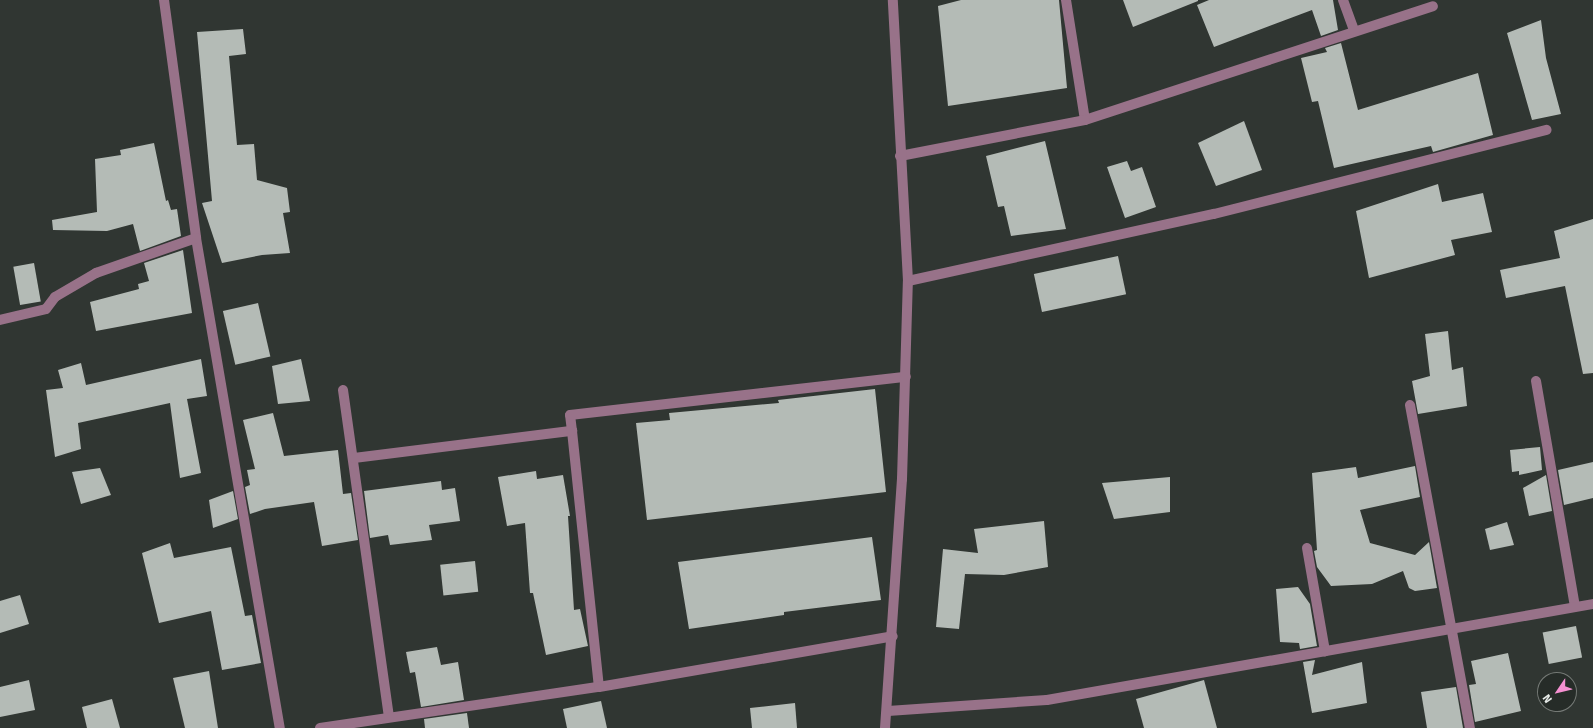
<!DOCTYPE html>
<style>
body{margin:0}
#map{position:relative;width:1593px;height:728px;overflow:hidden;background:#303632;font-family:"Fira Sans",sans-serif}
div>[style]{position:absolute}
.building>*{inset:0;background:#b4bbb6;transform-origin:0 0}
.minor>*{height:10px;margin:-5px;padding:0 5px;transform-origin:5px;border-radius:5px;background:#987289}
span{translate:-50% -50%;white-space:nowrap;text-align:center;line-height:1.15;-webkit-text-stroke:4px #262c28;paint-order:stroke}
.north{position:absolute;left:1537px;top:672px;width:40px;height:40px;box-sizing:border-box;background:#262c28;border:1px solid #747975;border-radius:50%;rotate:235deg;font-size:11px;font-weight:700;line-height:16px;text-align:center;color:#e8ece9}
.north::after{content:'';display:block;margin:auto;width:14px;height:18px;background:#f590d1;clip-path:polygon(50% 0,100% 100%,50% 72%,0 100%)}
</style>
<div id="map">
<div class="building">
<div style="clip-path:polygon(961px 0,1059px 0,1067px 88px,948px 106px,938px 6px)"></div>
<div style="clip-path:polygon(1123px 0,1198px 0,1198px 1px,1133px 27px)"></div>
<div style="clip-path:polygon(1209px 0,1333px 0,1338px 30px,1321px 36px,1312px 10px,1214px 47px,1197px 5px)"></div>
<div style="clip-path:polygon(1541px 20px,1546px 58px,1561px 114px,1532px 120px,1507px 33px)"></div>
<div style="clip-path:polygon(243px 29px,246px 54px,229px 56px,237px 145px,254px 144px,257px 180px,287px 188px,290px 212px,283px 213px,290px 253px,262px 255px,222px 263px,202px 203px,212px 201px,197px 32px)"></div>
<div style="clip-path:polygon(1341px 43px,1358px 110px,1478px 73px,1493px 135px,1433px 152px,1431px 146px,1334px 168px,1318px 101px,1312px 102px,1301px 58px,1327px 52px,1325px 48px)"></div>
<div style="clip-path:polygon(1244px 121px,1262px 170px,1216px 186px,1198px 143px)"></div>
<div style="clip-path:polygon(1045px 141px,1066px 229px,1011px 236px,1004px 206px,998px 207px,986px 156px)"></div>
<div style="clip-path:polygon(154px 143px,166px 201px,168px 200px,171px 210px,177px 209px,181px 236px,140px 251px,133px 224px,107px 231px,53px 230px,52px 220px,97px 212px,95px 159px,121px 155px,120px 150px)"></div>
<div style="clip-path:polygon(1127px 161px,1131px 171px,1142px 167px,1156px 207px,1125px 218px,1107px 167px)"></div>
<div style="clip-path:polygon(1438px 184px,1442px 202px,1483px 193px,1492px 232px,1451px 240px,1455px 255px,1369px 278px,1356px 211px)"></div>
<div style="clip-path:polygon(1593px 219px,1593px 373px,1583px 374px,1565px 286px,1506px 298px,1500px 270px,1560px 258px,1554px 231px)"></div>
<div style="clip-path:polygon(183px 250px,192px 313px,96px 331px,90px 302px,139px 289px,138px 284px,149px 281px,144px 263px)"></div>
<div style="left:1118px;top:256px;width:39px;height:86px;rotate:78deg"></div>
<div style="left:34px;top:263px;width:39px;height:21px;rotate:80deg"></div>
<div style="left:258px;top:303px;width:55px;height:36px;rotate:77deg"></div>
<div style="clip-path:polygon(1448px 331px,1452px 370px,1463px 367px,1467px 406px,1418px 414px,1412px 381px,1430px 376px,1425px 334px)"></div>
<div style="clip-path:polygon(201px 359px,207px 396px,187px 399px,201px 473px,180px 478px,170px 403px,78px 423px,81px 449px,55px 457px,46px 390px,63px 388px,58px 370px,81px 363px,86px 385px)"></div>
<div style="clip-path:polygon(301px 359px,310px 401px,278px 404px,272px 366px)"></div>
<div style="clip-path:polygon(875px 389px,886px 492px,647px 520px,636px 423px,670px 420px,669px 413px,779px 403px,778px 400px)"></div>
<div style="clip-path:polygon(273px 413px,284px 456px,338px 450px,343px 494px,351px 493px,358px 540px,322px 546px,314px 502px,265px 509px,250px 514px,245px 487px,250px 485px,247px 470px,255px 469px,243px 420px)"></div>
<div style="clip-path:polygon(1540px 447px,1542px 470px,1519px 475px,1519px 471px,1512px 472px,1510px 450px)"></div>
<div style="clip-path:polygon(1593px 462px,1593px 498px,1564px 505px,1558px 470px)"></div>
<div style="clip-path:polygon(1415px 466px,1420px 497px,1360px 510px,1370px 543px,1415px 555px,1429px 542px,1437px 588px,1415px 591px,1409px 588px,1403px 571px,1372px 584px,1331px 586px,1317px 567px,1314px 551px,1317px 550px,1312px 473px,1356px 467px,1358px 478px)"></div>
<div style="clip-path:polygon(100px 468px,111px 495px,81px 504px,72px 472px)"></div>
<div style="clip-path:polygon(536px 471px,537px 479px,563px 475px,570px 516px,568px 516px,574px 610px,580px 609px,588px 646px,546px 655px,533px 593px,530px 593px,525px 523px,507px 526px,498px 477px)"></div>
<div style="clip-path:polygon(1546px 475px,1552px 511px,1529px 516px,1523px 488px)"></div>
<div style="clip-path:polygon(1170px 477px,1170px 512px,1114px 519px,1102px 483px)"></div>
<div style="clip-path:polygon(441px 481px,442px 490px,455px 488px,460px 521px,429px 525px,432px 540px,390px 545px,388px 535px,370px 538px,364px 491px)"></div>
<div style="clip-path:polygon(233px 491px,238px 519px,213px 528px,209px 500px)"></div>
<div style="clip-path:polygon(1044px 521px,1048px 567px,1004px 575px,965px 574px,959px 629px,936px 627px,943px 549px,978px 553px,974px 529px)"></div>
<div style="clip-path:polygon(1507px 522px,1514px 545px,1490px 550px,1485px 529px)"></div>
<div style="clip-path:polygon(872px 537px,881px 600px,784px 612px,784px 615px,689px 629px,678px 562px)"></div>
<div style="clip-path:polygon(170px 543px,174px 558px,231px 547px,245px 616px,252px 615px,261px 663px,222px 670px,211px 611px,159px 623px,142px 553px)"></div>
<div style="left:475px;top:561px;width:31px;height:35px;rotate:84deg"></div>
<div style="clip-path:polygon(1298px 587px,1310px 604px,1317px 646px,1300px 649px,1299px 643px,1280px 642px,1276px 589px)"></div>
<div style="clip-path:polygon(20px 595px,29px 624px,0 633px,0 601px)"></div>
<div style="left:1576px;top:626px;width:32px;height:34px;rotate:79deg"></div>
<div style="clip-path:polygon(437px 647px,441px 665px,458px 662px,464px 700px,421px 707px,415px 672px,410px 673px,406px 652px)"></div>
<div style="clip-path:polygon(1508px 653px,1521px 711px,1475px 722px,1469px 685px,1476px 684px,1471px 661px)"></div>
<div style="clip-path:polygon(1315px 660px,1312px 675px,1362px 662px,1367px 703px,1312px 713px,1303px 662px)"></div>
<div style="clip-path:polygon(209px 671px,218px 728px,185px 728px,173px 678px)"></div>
<div style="clip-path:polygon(29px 680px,35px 710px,0 717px,0 687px)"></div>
<div style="clip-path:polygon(1204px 680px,1217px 728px,1144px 728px,1136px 699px)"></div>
<div style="clip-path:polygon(1456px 687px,1463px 728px,1427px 728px,1421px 692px)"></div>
<div style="clip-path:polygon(112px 699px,120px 728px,87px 728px,82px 707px)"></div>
<div style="clip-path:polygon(601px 701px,607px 728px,567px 728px,563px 709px)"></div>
<div style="clip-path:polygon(795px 703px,797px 728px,752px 728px,750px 708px)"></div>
<div style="clip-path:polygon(467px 713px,469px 728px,425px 728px,424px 719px)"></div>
</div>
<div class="minor">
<div style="left:164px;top:0;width:240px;rotate:82.3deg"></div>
<div style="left:196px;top:238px;width:497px;rotate:80.3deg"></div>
<div style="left:1066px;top:0;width:121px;rotate:81deg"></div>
<div style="left:1085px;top:120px;width:366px;rotate:-18.1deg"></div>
<div style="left:1343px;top:0;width:33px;rotate:70deg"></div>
<div style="left:900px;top:156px;width:188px;rotate:-11deg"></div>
<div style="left:908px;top:281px;width:313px;rotate:-12.4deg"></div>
<div style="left:1214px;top:214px;width:343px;rotate:-14.2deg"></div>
<div style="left:0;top:320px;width:47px;rotate:-13.4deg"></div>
<div style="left:46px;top:309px;width:15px;rotate:-53deg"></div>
<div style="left:55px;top:297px;width:48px;rotate:-30.3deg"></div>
<div style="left:96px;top:273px;width:106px;rotate:-19.3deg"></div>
<div style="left:1536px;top:381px;width:229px;rotate:80.2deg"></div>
<div style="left:343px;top:390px;width:330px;rotate:82deg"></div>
<div style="left:1410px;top:405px;width:329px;rotate:79.5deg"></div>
<div style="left:572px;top:431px;width:257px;rotate:84deg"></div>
<div style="left:354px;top:458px;width:220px;rotate:-7.1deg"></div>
<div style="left:572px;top:431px;width:16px;rotate:-97deg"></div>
<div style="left:570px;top:415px;width:338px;rotate:-6.5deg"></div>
<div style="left:1307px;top:548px;width:105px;rotate:80.1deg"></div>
<div style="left:888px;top:711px;width:159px;rotate:-4deg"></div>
<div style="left:1047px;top:700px;width:554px;rotate:-9.97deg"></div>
<div style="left:320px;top:728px;width:282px;rotate:-8.4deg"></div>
<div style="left:599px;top:687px;width:298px;rotate:-9.8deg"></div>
<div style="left:885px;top:728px;width:250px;rotate:-86.1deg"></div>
<div style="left:902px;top:479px;width:198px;rotate:-88.3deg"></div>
<div style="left:908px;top:281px;width:281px;rotate:-93.1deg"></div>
</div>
<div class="north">N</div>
</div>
